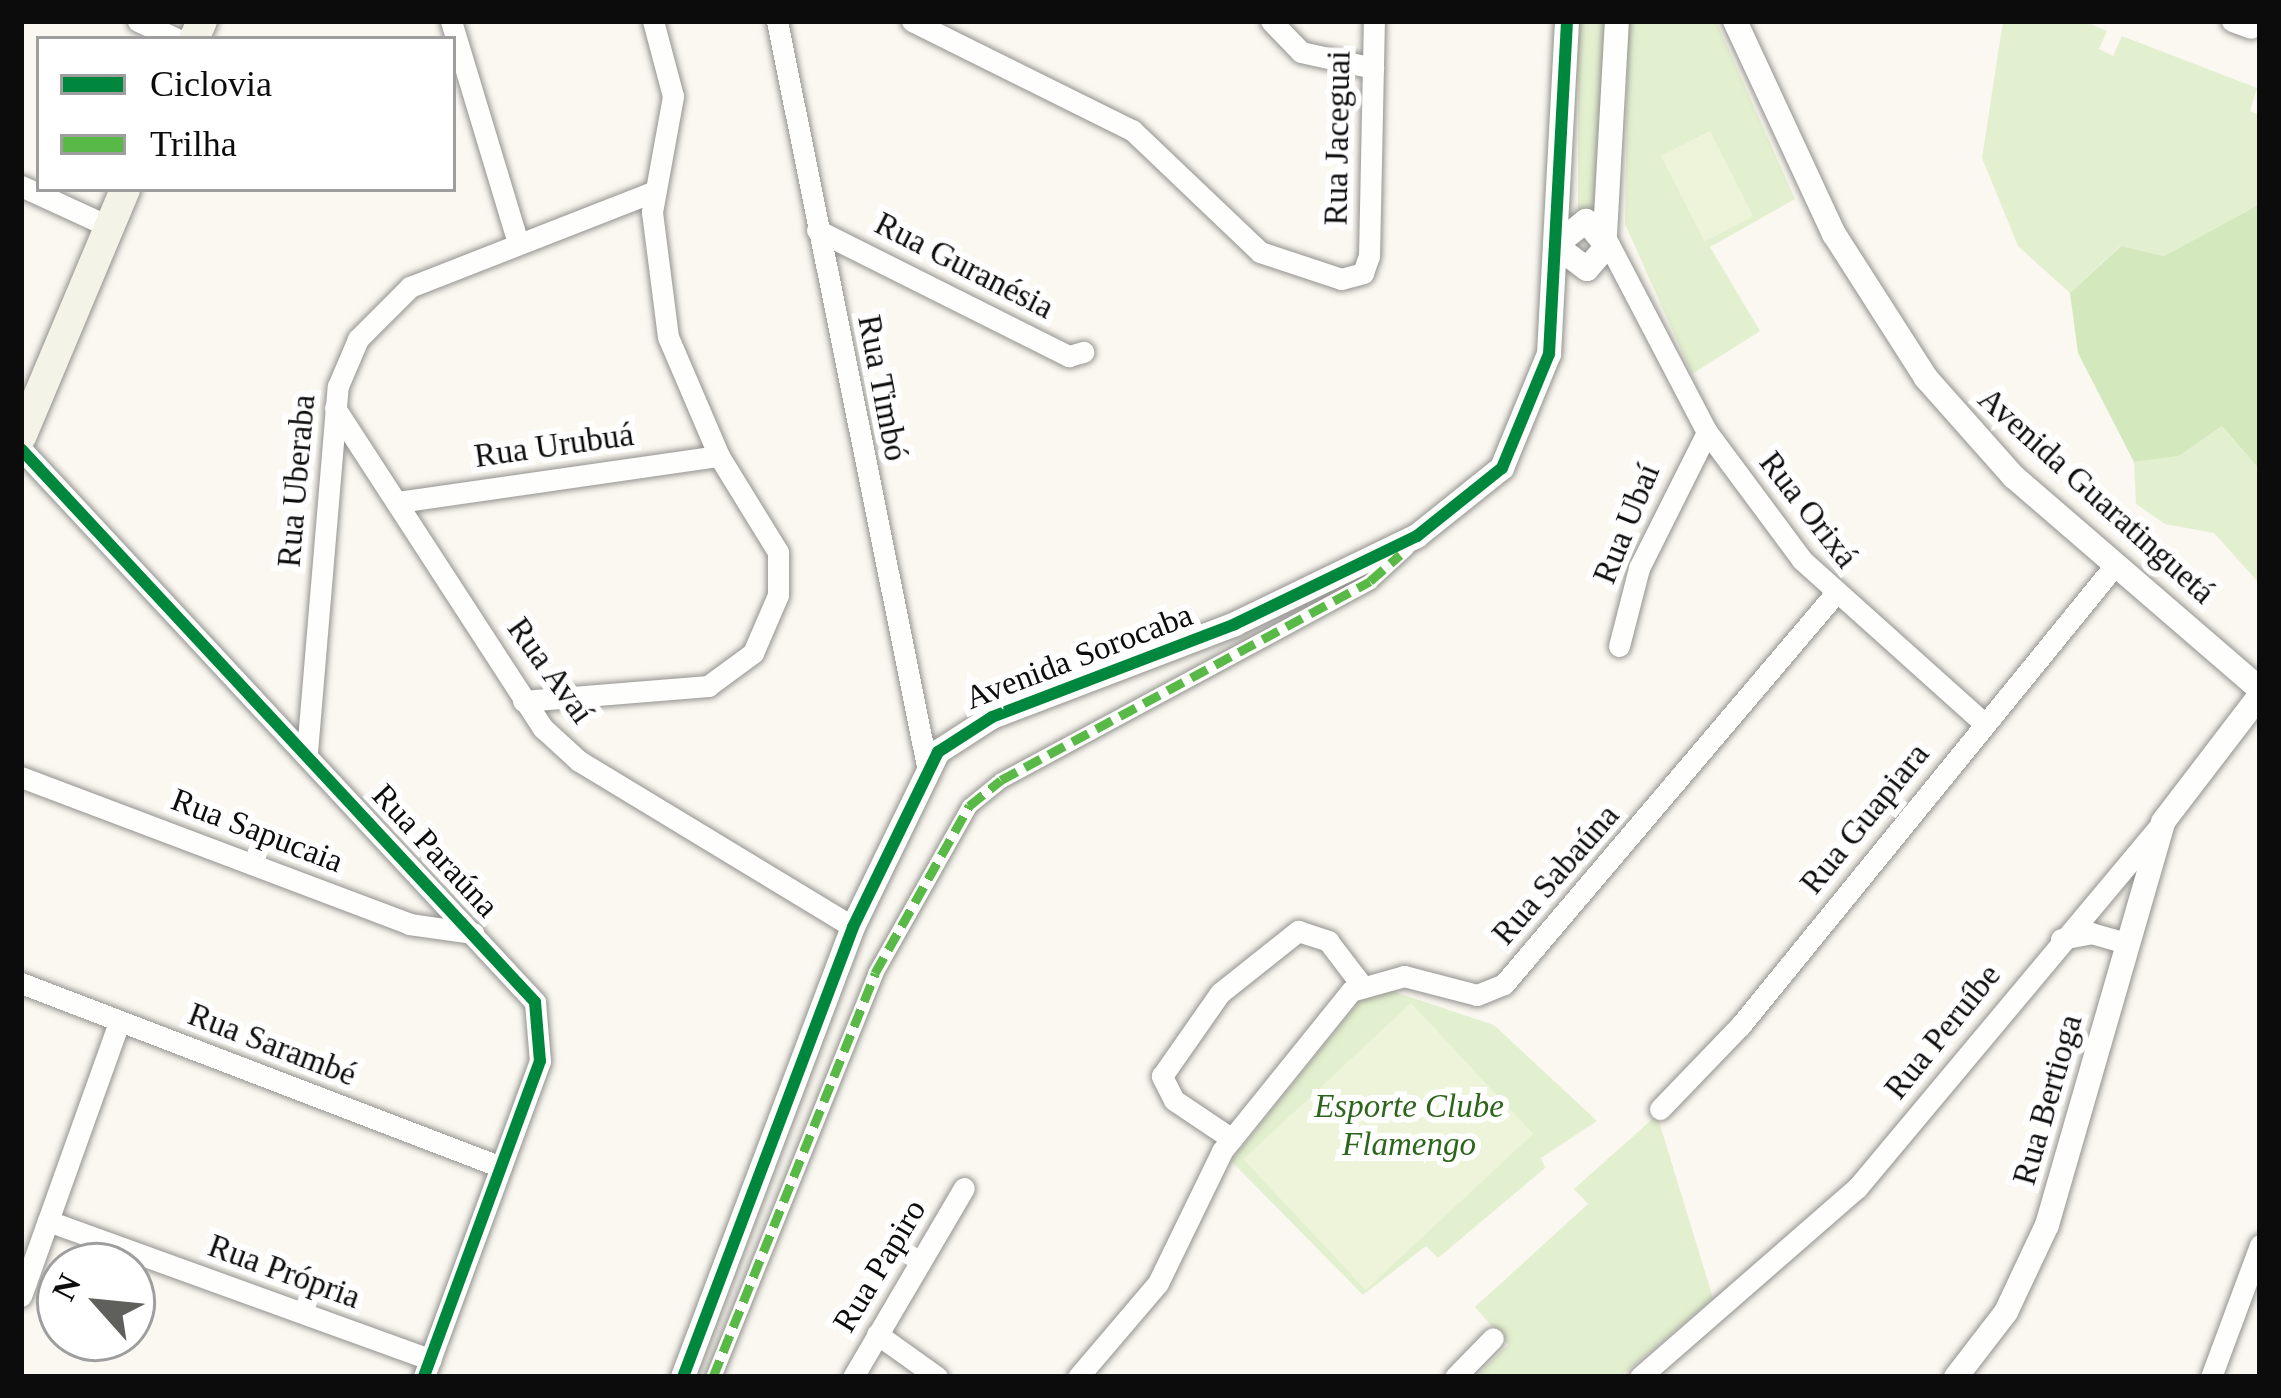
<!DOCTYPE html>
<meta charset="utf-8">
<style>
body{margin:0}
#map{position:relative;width:2281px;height:1398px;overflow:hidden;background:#faf8f0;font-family:Georgia,serif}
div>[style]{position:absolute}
.green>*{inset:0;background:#e3f0cf;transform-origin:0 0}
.forest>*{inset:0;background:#d4e8bd}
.pitch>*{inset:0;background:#edf4d9;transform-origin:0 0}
.roads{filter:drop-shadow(0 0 3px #93928f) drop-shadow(0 0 3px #93928f)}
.pedestrian>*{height:15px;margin:-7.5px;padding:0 7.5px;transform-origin:7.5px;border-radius:7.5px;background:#fefefd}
.minor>*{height:21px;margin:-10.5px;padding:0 10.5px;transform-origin:10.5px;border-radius:10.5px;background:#fefefd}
.tertiary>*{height:24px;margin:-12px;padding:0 12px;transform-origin:12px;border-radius:12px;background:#fefefd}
.secondary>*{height:30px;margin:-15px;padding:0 15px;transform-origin:15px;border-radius:15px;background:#f4f3e8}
.quiet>*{height:9px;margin-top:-4.5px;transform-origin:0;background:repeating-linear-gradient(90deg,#58b947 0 18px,transparent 0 27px)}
.cycleway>*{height:12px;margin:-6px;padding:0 6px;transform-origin:6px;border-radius:6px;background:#00873e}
span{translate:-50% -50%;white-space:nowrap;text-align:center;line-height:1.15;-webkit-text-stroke:12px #fff;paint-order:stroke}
.street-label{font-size:33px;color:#0c0c0c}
.park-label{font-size:33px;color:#2c651b;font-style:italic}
.frame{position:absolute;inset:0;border:24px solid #0c0c0c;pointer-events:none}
.legend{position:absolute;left:36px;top:36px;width:420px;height:156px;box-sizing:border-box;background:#fff;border:3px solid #9e9e9e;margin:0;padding:15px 21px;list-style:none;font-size:36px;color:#0c0c0c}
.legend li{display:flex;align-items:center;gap:24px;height:60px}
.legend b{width:60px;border:3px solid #9e9e9e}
.north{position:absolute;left:36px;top:1242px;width:120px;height:120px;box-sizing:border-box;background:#fff;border:3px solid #9e9e9e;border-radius:50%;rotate:297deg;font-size:33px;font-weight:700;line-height:48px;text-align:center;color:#0c0c0c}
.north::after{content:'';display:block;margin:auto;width:42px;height:54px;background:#5f5f5c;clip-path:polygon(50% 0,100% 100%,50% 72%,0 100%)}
</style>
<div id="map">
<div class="green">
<div style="left:1578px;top:21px;width:27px;height:194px"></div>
<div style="clip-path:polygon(1628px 21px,1716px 21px,1795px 199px,1710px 247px,1760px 331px,1692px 374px,1625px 224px)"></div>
<div style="clip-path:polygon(2003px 21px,2083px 21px,2107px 31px,2099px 49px,2113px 56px,2122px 36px,2257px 88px,2250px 111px,2260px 115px,2260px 204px,2164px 256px,2120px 246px,2070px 293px,2018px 246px,1982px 158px)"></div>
<div style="clip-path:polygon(2222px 426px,2260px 470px,2260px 584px,2214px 533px,2165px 524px,2136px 504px,2134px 462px,2179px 456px)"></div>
<div style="clip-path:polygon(1386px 989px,1494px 1025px,1597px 1121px,1541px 1158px,1545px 1168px,1438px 1258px,1426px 1246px,1363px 1295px,1231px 1161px,1358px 1003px)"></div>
<div style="clip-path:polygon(1657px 1115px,1713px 1298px,1620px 1377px,1475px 1377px,1508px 1345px,1475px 1307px,1588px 1204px,1574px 1189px)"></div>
</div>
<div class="forest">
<div style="clip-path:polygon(2260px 204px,2260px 470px,2222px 426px,2179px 456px,2134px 462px,2078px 353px,2070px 293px,2121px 246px,2164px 256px)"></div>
</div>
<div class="pitch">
<div style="left:1710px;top:131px;width:96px;height:55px;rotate:63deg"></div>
<div style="left:1411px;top:1003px;width:179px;height:229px;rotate:47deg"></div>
</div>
<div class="roads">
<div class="pedestrian">
<div style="left:713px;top:1377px;width:435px;rotate:-68.1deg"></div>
<div style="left:875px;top:973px;width:192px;rotate:-60.6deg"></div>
<div style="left:969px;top:806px;width:41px;rotate:-39.1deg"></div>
<div style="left:1001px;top:780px;width:419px;rotate:-28.3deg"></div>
<div style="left:1370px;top:581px;width:49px;rotate:-42.5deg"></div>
</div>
<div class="minor">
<div style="left:138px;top:21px;width:43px;rotate:24.8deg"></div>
<div style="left:451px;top:21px;width:232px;rotate:73.2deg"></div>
<div style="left:777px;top:21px;width:760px;rotate:78.62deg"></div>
<div style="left:912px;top:21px;width:246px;rotate:26.4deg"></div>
<div style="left:1132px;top:130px;width:177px;rotate:43.6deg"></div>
<div style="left:1260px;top:252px;width:85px;rotate:18.4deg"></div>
<div style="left:1341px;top:279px;width:23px;rotate:-15deg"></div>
<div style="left:1363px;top:273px;width:18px;rotate:-71deg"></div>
<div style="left:1369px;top:256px;width:235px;rotate:-88.8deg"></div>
<div style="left:1271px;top:21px;width:43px;rotate:45.9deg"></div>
<div style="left:1301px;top:52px;width:74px;rotate:12.5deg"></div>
<div style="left:2232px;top:21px;width:20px;rotate:20deg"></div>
<div style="left:21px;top:186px;width:96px;rotate:24.7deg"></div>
<div style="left:817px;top:230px;width:282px;rotate:26.6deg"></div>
<div style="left:1069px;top:356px;width:15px;rotate:-16deg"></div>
<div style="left:1606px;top:239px;width:218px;rotate:62.4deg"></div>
<div style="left:1707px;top:432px;width:159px;rotate:53.4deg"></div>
<div style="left:1802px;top:560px;width:246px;rotate:41.9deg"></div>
<div style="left:335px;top:408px;width:382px;rotate:57deg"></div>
<div style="left:543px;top:728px;width:49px;rotate:42.5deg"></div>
<div style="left:579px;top:761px;width:320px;rotate:31.2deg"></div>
<div style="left:21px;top:449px;width:755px;rotate:47.09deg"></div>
<div style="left:535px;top:1002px;width:59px;rotate:85.2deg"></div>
<div style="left:540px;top:1061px;width:337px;rotate:110.2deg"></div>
<div style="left:398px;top:502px;width:324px;rotate:-8.2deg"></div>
<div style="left:1619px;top:646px;width:81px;rotate:-75.6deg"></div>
<div style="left:1639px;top:568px;width:152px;rotate:-63.4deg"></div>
<div style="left:523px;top:701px;width:186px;rotate:-4.6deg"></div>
<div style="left:708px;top:686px;width:56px;rotate:-36.3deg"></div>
<div style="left:753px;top:653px;width:63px;rotate:-66.7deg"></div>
<div style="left:778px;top:595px;width:43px;rotate:-90deg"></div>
<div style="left:778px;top:552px;width:113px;rotate:-121.6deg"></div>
<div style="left:719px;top:456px;width:129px;rotate:-113.2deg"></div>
<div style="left:668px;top:337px;width:126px;rotate:-97.3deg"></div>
<div style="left:652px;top:212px;width:118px;rotate:-79.7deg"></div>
<div style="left:673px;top:96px;width:78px;rotate:-104.9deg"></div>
<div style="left:307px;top:752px;width:367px;rotate:-85.2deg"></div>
<div style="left:338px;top:386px;width:51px;rotate:-66.9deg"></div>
<div style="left:358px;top:339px;width:74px;rotate:-45deg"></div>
<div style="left:410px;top:287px;width:261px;rotate:-21.4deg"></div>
<div style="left:21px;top:777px;width:415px;rotate:20.7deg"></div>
<div style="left:409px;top:924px;width:65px;rotate:8deg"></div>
<div style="left:2061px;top:939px;width:31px;rotate:-11deg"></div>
<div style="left:2091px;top:933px;width:36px;rotate:16deg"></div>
<div style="left:21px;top:983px;width:514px;rotate:20.97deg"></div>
<div style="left:1660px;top:1109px;width:115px;rotate:-46.1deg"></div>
<div style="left:1740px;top:1026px;width:594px;rotate:-50.87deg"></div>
<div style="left:1232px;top:1139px;width:70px;rotate:-146.1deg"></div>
<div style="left:1174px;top:1100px;width:27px;rotate:-117deg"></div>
<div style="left:1162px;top:1076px;width:101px;rotate:-55.1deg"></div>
<div style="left:1220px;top:993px;width:100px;rotate:-38.5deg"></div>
<div style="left:1298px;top:931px;width:32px;rotate:18deg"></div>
<div style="left:1328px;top:941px;width:53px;rotate:52.7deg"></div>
<div style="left:48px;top:1221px;width:407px;rotate:19.9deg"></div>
<div style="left:21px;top:1296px;width:291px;rotate:-70.3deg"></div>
<div style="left:877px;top:1334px;width:74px;rotate:35.6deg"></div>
<div style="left:853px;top:1377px;width:219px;rotate:-59.6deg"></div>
<div style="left:1078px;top:1377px;width:123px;rotate:-49.6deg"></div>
<div style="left:1158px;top:1283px;width:147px;rotate:-64.1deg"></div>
<div style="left:1222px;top:1151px;width:206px;rotate:-51.1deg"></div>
<div style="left:1351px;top:991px;width:55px;rotate:-15.8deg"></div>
<div style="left:1404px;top:976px;width:75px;rotate:14.6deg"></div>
<div style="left:1477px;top:995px;width:29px;rotate:-22deg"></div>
<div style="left:1504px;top:984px;width:510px;rotate:-49.69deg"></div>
<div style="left:1455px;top:1377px;width:54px;rotate:-45.7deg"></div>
<div style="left:1640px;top:1377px;width:288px;rotate:-41.1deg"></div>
<div style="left:1857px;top:1188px;width:477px;rotate:-50.1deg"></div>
<div style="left:2211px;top:1377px;width:141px;rotate:-69.6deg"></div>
</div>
<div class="tertiary">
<div style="left:1735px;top:21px;width:235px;rotate:65.1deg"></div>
<div style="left:1834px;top:234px;width:171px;rotate:57.4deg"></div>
<div style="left:1926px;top:378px;width:132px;rotate:48.4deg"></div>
<div style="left:2014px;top:477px;width:325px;rotate:40.8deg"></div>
<div style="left:1605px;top:234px;width:213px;rotate:-86.8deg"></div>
<div style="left:1559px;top:248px;width:35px;rotate:37deg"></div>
<div style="left:1587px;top:269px;width:30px;rotate:-49deg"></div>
<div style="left:1607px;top:246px;width:33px;rotate:-130deg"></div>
<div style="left:1586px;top:221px;width:34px;rotate:142deg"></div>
<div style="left:683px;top:1377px;width:481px;rotate:-69.3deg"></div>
<div style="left:853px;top:927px;width:195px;rotate:-64.1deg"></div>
<div style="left:938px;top:752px;width:64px;rotate:-32.9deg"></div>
<div style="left:992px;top:717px;width:260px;rotate:-20.9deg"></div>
<div style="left:1235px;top:624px;width:202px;rotate:-25.8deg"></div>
<div style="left:1417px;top:536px;width:109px;rotate:-38.7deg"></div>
<div style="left:1502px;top:468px;width:123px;rotate:-67.6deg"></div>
<div style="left:1549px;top:354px;width:333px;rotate:-86.9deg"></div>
<div style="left:1956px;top:1377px;width:82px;rotate:-52.4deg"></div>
<div style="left:2006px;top:1312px;width:96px;rotate:-64.8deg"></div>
<div style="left:2047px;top:1225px;width:419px;rotate:-73.9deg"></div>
<div style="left:2163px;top:822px;width:160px;rotate:-52.6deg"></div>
</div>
<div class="secondary">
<div style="left:194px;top:39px;width:20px;rotate:-66deg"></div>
<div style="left:21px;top:437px;width:269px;rotate:-67.2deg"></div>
</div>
</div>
<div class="quiet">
<div style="left:713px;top:1377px;width:435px;rotate:-68.1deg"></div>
<div style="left:875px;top:973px;width:192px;rotate:-60.6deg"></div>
<div style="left:969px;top:806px;width:41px;rotate:-39.1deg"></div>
<div style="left:1001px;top:780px;width:419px;rotate:-28.3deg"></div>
<div style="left:1370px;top:581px;width:40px;rotate:-41deg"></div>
</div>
<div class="cycleway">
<div style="left:21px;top:449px;width:755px;rotate:47.09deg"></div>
<div style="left:535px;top:1002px;width:59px;rotate:85.2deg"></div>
<div style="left:540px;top:1061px;width:337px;rotate:110.2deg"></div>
<div style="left:683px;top:1377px;width:481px;rotate:-69.3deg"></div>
<div style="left:853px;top:927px;width:195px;rotate:-64.1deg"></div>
<div style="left:938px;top:752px;width:64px;rotate:-32.9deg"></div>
<div style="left:992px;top:717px;width:260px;rotate:-20.9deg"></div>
<div style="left:1235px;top:624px;width:202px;rotate:-25.8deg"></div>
<div style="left:1417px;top:536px;width:109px;rotate:-38.7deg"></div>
<div style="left:1502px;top:468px;width:123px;rotate:-67.6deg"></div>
<div style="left:1549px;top:354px;width:333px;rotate:-86.9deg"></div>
</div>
<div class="street-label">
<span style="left:1338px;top:138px;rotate:-89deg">Rua Jaceguai</span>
<span style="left:964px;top:266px;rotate:27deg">Rua Guranésia</span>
<span style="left:882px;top:388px;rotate:79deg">Rua Timbó</span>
<span style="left:554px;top:446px;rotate:-8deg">Rua Urubuá</span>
<span style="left:297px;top:481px;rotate:-85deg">Rua Uberaba</span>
<span style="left:2096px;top:496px;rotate:42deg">Avenida Guaratinguetá</span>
<span style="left:1808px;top:510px;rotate:52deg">Rua Orixá</span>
<span style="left:1627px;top:524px;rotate:-68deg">Rua Ubaí</span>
<span style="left:1079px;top:657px;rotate:-21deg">Avenida Sorocaba</span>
<span style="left:550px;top:671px;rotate:54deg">Rua Avaí</span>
<span style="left:1865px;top:819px;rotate:-51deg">Rua Guapiara</span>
<span style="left:257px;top:831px;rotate:21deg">Rua Sapucaia</span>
<span style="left:435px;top:851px;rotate:47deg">Rua Paraúna</span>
<span style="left:1556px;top:875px;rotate:-49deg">Rua Sabaúna</span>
<span style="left:1943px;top:1032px;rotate:-51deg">Rua Peruíbe</span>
<span style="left:272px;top:1045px;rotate:21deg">Rua Sarambé</span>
<span style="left:2048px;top:1100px;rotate:-74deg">Rua Bertioga</span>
<span style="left:880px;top:1266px;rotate:-59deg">Rua Papiro</span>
<span style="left:284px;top:1272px;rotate:20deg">Rua Própria</span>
</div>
<div class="park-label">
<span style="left:1409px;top:1126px">Esporte Clube<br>Flamengo</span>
</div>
<div class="frame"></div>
<ul class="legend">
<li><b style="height:15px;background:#00873e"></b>Ciclovia</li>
<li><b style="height:15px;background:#58b947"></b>Trilha</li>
</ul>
<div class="north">N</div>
</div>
